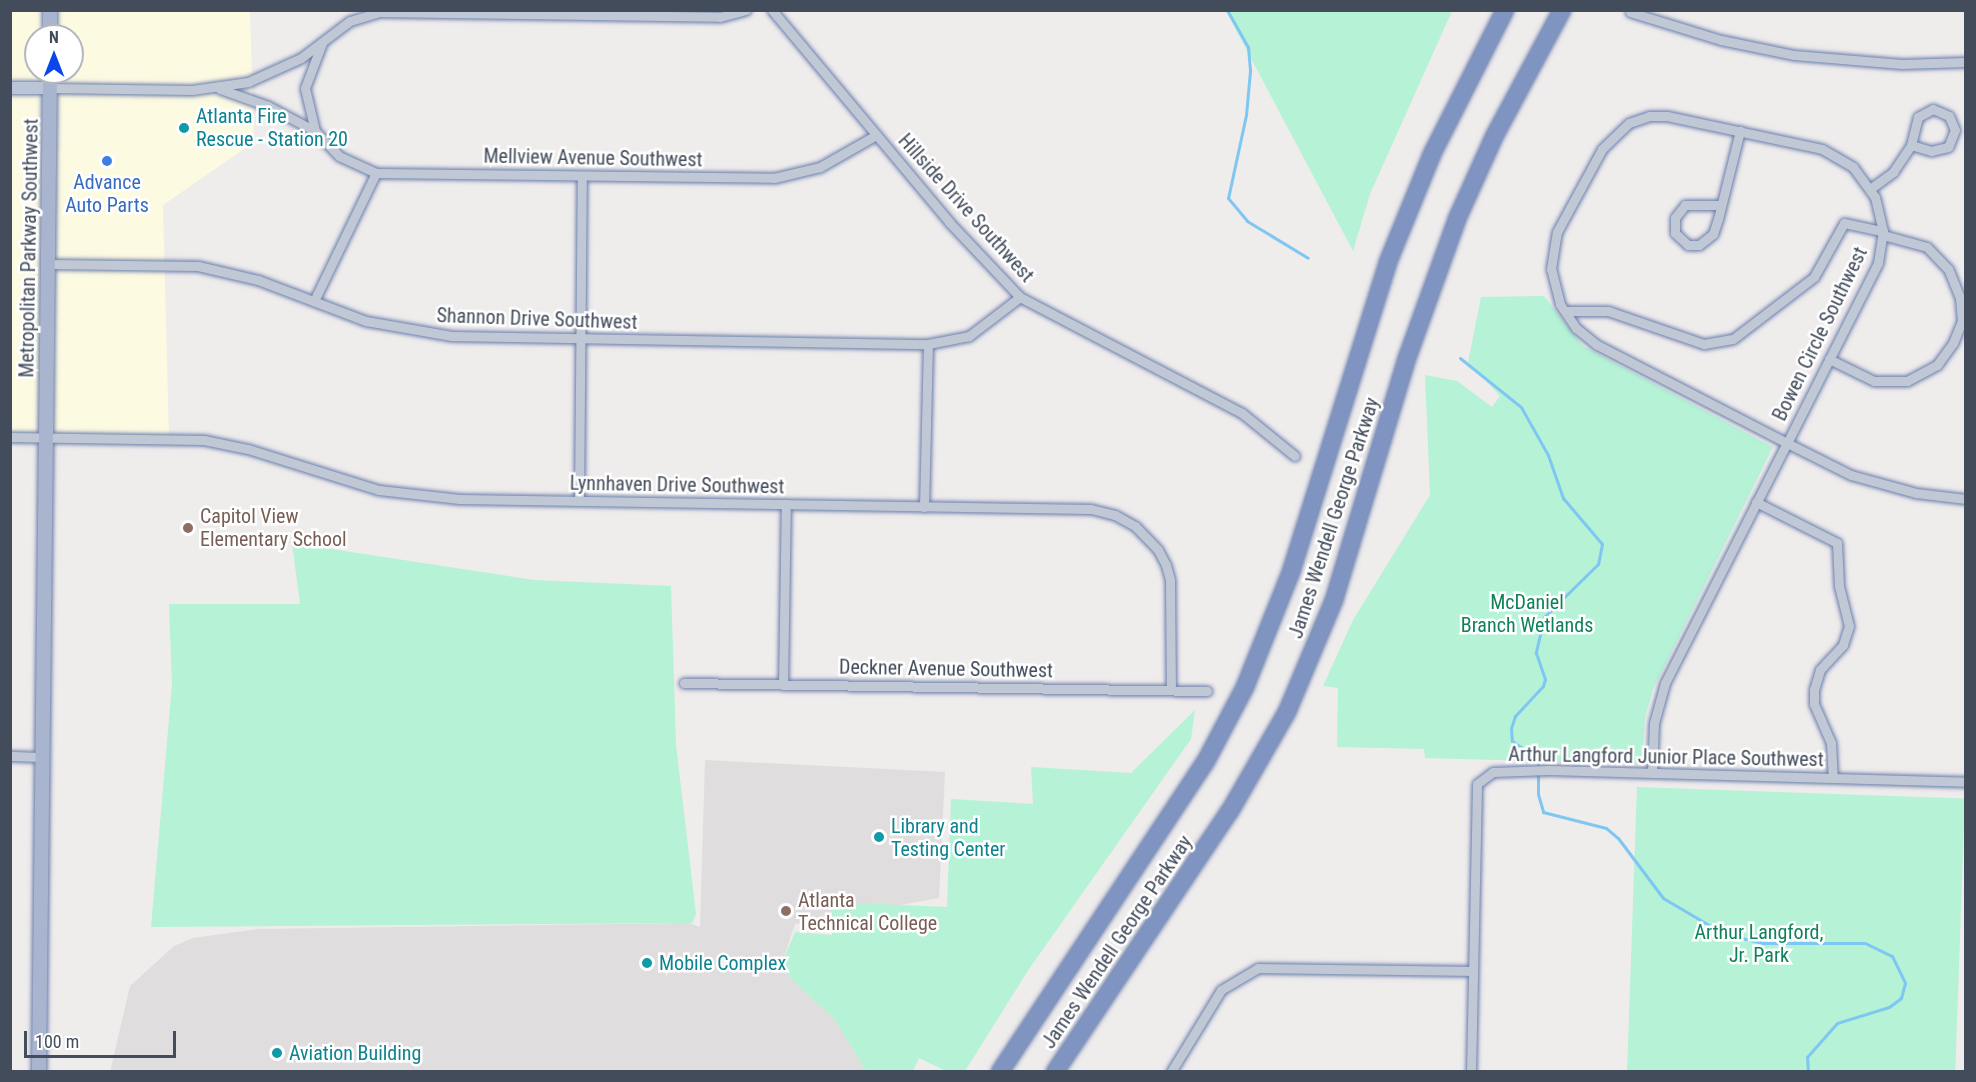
<!DOCTYPE html>
<style>
body{margin:0}
#map{position:relative;width:1976px;height:1082px;overflow:hidden;background:#efecec;font-family:"Roboto Condensed",sans-serif}
div>[style]{position:absolute}
.commercial>*{inset:0;background:#fdfae2}
.education>*{inset:0;background:#e0ddde}
.green>*{inset:0;background:#b5f2d6;transform-origin:0 0}
.stream>*{height:3px;margin:-1.5px;padding:0 1.5px;transform-origin:1.5px;border-radius:1.5px;background:#7ec7f3}
.roads{filter:drop-shadow(0 0 2px #6a7fac) drop-shadow(0 0 2px #6a7fac)}
.street>*{height:9px;margin:-4.5px;padding:0 4.5px;transform-origin:4.5px;border-radius:4.5px;background:#c1c8d5}
.secondary>*{height:12px;margin:-6px;padding:0 6px;transform-origin:6px;border-radius:6px;background:#bcc5d7}
.primary>*{height:14px;margin:-7px;padding:0 7px;transform-origin:7px;border-radius:7px;background:#a9b5ce}
.highway>*{height:16px;margin:-8px;padding:0 8px;transform-origin:8px;border-radius:8px;background:#7f94c0}
.dots>*{width:16px;height:16px;translate:-50% -50%;box-sizing:border-box;border:3px solid #fff;border-radius:50%}
span{translate:-50% -50%;white-space:nowrap;text-align:center;line-height:1.15;-webkit-text-stroke:5px #fff;paint-order:stroke}
.culture-label{font-size:20px;color:#0d838f}
.left{translate:0 -50%;text-align:left}
.street-label{font-size:20px;color:#434c5b}
.shop-label{font-size:20px;color:#366cbe}
.education-label{font-size:20px;color:#785e54}
.park-label{font-size:20px;color:#0f815b}
.frame{position:absolute;inset:0;border:12px solid #434c5b;pointer-events:none}
.north{position:absolute;left:24px;top:24px;width:60px;height:60px;box-sizing:border-box;background:#fff;border:2px solid #b4b7bd;border-radius:50%;rotate:0deg;font-size:16px;font-weight:700;line-height:24px;text-align:center;color:#434c5b}
.north::after{content:'';display:block;margin:auto;width:21px;height:27px;background:#0a47eb;clip-path:polygon(50% 0,100% 100%,50% 72%,0 100%)}
.scale{position:absolute;left:24px;top:1031px;width:152px;height:27px;box-sizing:border-box;border:3px solid #434c5b;border-top:0;padding-left:8px;font-size:18px;line-height:21px;white-space:nowrap;color:#434c5b;-webkit-text-stroke:4px #fff;paint-order:stroke}
</style>
<div id="map">
<div class="commercial">
<div style="clip-path:polygon(evenodd,11px 11px,250px 11px,254px 142px,163px 205px,169px 439px,11px 439px,11px 11px,36px 36px,72px 36px,72px 72px,36px 72px,36px 36px)"></div>
</div>
<div class="education">
<div style="clip-path:polygon(705px 760px,945px 772px,939px 898px,795px 924px,782px 963px,792px 980px,835px 1020px,866px 1071px,110px 1072px,130px 986px,174px 946px,193px 938px,257px 929px,689px 923px,700px 927px)"></div>
</div>
<div class="green">
<div style="clip-path:polygon(1226px 11px,1452px 11px,1370px 194px,1353px 251px)"></div>
<div style="clip-path:polygon(1544px 296px,1583px 346px,1773px 447px,1653px 689px,1645px 718px,1642px 764px,1425px 758px,1424px 749px,1337px 747px,1338px 688px,1323px 686px,1353px 620px,1430px 495px,1425px 375px,1457px 381px,1492px 407px,1500px 396px,1468px 362px,1481px 297px)"></div>
<div style="clip-path:polygon(292px 543px,534px 580px,671px 586px,676px 745px,696px 914px,692px 923px,151px 927px,172px 684px,169px 604px,300px 604px)"></div>
<div style="clip-path:polygon(1195px 710px,1191px 739px,1029px 969px,965px 1071px,946px 1071px,919px 1058px,913px 1071px,866px 1071px,835px 1020px,792px 980px,782px 963px,795px 932px,832px 935px,832px 902px,947px 907px,951px 799px,1033px 804px,1031px 767px,1131px 773px)"></div>
<div style="left:1637px;top:787px;width:328px;height:284px;rotate:2deg"></div>
</div>
<div class="stream">
<div style="left:1227px;top:10px;width:43px;rotate:60.4deg"></div>
<div style="left:1248px;top:47px;width:24px;rotate:85deg"></div>
<div style="left:1250px;top:71px;width:44px;rotate:95.2deg"></div>
<div style="left:1246px;top:115px;width:85px;rotate:102.2deg"></div>
<div style="left:1228px;top:198px;width:30px;rotate:50deg"></div>
<div style="left:1247px;top:221px;width:71px;rotate:31.2deg"></div>
<div style="left:1460px;top:358px;width:78px;rotate:38.8deg"></div>
<div style="left:1521px;top:407px;width:55px;rotate:60.6deg"></div>
<div style="left:1548px;top:455px;width:46px;rotate:70.8deg"></div>
<div style="left:1563px;top:498px;width:60px;rotate:49.7deg"></div>
<div style="left:1602px;top:544px;width:20px;rotate:101deg"></div>
<div style="left:1598px;top:564px;width:76px;rotate:135.5deg"></div>
<div style="left:1544px;top:617px;width:37px;rotate:103deg"></div>
<div style="left:1536px;top:653px;width:28px;rotate:71deg"></div>
<div style="left:1545px;top:679px;width:7px;rotate:106deg"></div>
<div style="left:1543px;top:686px;width:41px;rotate:133deg"></div>
<div style="left:1515px;top:716px;width:13px;rotate:108deg"></div>
<div style="left:1511px;top:728px;width:13px;rotate:86deg"></div>
<div style="left:1512px;top:741px;width:32px;rotate:35deg"></div>
<div style="left:1538px;top:759px;width:35px;rotate:90deg"></div>
<div style="left:1538px;top:794px;width:19px;rotate:74deg"></div>
<div style="left:1543px;top:812px;width:65px;rotate:14.3deg"></div>
<div style="left:1606px;top:828px;width:16px;rotate:40deg"></div>
<div style="left:1618px;top:838px;width:75px;rotate:53.1deg"></div>
<div style="left:1663px;top:898px;width:71px;rotate:30.5deg"></div>
<div style="left:1724px;top:934px;width:39px;rotate:13deg"></div>
<div style="left:1762px;top:943px;width:103px"></div>
<div style="left:1865px;top:943px;width:30px;rotate:26deg"></div>
<div style="left:1892px;top:956px;width:30px;rotate:64deg"></div>
<div style="left:1905px;top:983px;width:16px;rotate:105deg"></div>
<div style="left:1901px;top:998px;width:15px;rotate:143deg"></div>
<div style="left:1889px;top:1007px;width:54px;rotate:162.9deg"></div>
<div style="left:1837px;top:1023px;width:45px;rotate:131.4deg"></div>
<div style="left:1807px;top:1057px;width:15px;rotate:86deg"></div>
</div>
<div class="roads">
<div class="street">
<div style="left:772px;top:10px;width:276px;rotate:50.1deg"></div>
<div style="left:949px;top:222px;width:103px;rotate:46.6deg"></div>
<div style="left:1020px;top:297px;width:250px;rotate:27.6deg"></div>
<div style="left:1242px;top:413px;width:68px;rotate:39.1deg"></div>
<div style="left:1630px;top:12px;width:95px;rotate:17.1deg"></div>
<div style="left:1721px;top:40px;width:75px;rotate:11.6deg"></div>
<div style="left:1794px;top:55px;width:108px;rotate:4.8deg"></div>
<div style="left:1902px;top:64px;width:64px;rotate:-1.8deg"></div>
<div style="left:50px;top:88px;width:142px;rotate:0.8deg"></div>
<div style="left:192px;top:90px;width:57px;rotate:-8.1deg"></div>
<div style="left:248px;top:82px;width:58px;rotate:-24.4deg"></div>
<div style="left:301px;top:58px;width:61px;rotate:-37.1deg"></div>
<div style="left:350px;top:21px;width:30px;rotate:-17deg"></div>
<div style="left:379px;top:12px;width:341px;rotate:0.8deg"></div>
<div style="left:720px;top:17px;width:27px;rotate:-15deg"></div>
<div style="left:220px;top:89px;width:51px;rotate:19.5deg"></div>
<div style="left:268px;top:106px;width:53px;rotate:28deg"></div>
<div style="left:315px;top:131px;width:35px;rotate:46deg"></div>
<div style="left:339px;top:156px;width:41px;rotate:24.7deg"></div>
<div style="left:376px;top:173px;width:398px;rotate:0.7deg"></div>
<div style="left:774px;top:178px;width:47px;rotate:-13.4deg"></div>
<div style="left:820px;top:167px;width:64px;rotate:-29.7deg"></div>
<div style="left:1649px;top:116px;width:18px"></div>
<div style="left:1667px;top:116px;width:158px;rotate:12deg"></div>
<div style="left:1822px;top:149px;width:36px;rotate:30deg"></div>
<div style="left:1853px;top:167px;width:37px;rotate:54deg"></div>
<div style="left:1875px;top:197px;width:35px;rotate:77deg"></div>
<div style="left:1883px;top:231px;width:32px;rotate:99deg"></div>
<div style="left:1878px;top:263px;width:202px;rotate:116.8deg"></div>
<div style="left:1787px;top:443px;width:214px;rotate:-152.7deg"></div>
<div style="left:1597px;top:345px;width:27px;rotate:-141deg"></div>
<div style="left:1576px;top:328px;width:29px;rotate:-124deg"></div>
<div style="left:1560px;top:304px;width:36px;rotate:-104deg"></div>
<div style="left:1551px;top:269px;width:37px;rotate:-81deg"></div>
<div style="left:1557px;top:232px;width:94px;rotate:-61.5deg"></div>
<div style="left:1602px;top:149px;width:37px;rotate:-44deg"></div>
<div style="left:1629px;top:123px;width:21px;rotate:-19deg"></div>
<div style="left:315px;top:131px;width:44px;rotate:-103.1deg"></div>
<div style="left:305px;top:88px;width:48px;rotate:-69.3deg"></div>
<div style="left:1870px;top:189px;width:29px;rotate:-36deg"></div>
<div style="left:1893px;top:172px;width:32px;rotate:-56deg"></div>
<div style="left:1911px;top:145px;width:29px;rotate:-76deg"></div>
<div style="left:1918px;top:117px;width:17px;rotate:-28deg"></div>
<div style="left:1933px;top:109px;width:17px;rotate:24deg"></div>
<div style="left:1949px;top:116px;width:15px;rotate:67deg"></div>
<div style="left:1955px;top:130px;width:18px;rotate:112deg"></div>
<div style="left:1948px;top:147px;width:17px;rotate:167deg"></div>
<div style="left:1931px;top:151px;width:21px;rotate:-163deg"></div>
<div style="left:1721px;top:205px;width:36px;rotate:180deg"></div>
<div style="left:1685px;top:205px;width:16px;rotate:128deg"></div>
<div style="left:1675px;top:218px;width:15px;rotate:90deg"></div>
<div style="left:1675px;top:233px;width:18px;rotate:43deg"></div>
<div style="left:1688px;top:245px;width:11px"></div>
<div style="left:1699px;top:245px;width:18px;rotate:-38deg"></div>
<div style="left:1713px;top:234px;width:16px;rotate:-72deg"></div>
<div style="left:1718px;top:219px;width:91px;rotate:-76deg"></div>
<div style="left:49px;top:264px;width:149px;rotate:0.8deg"></div>
<div style="left:198px;top:266px;width:62px;rotate:13.1deg"></div>
<div style="left:258px;top:280px;width:116px;rotate:20.8deg"></div>
<div style="left:366px;top:321px;width:87px;rotate:9.9deg"></div>
<div style="left:452px;top:336px;width:476px;rotate:1deg"></div>
<div style="left:928px;top:344px;width:42px;rotate:-11deg"></div>
<div style="left:969px;top:336px;width:64px;rotate:-37.4deg"></div>
<div style="left:314px;top:301px;width:142px;rotate:-64.2deg"></div>
<div style="left:1565px;top:311px;width:43px"></div>
<div style="left:1608px;top:311px;width:102px;rotate:19deg"></div>
<div style="left:1704px;top:344px;width:29px;rotate:-10deg"></div>
<div style="left:1733px;top:339px;width:102px;rotate:-37.4deg"></div>
<div style="left:1814px;top:277px;width:62px;rotate:-60.9deg"></div>
<div style="left:1844px;top:223px;width:40px;rotate:12deg"></div>
<div style="left:1829px;top:359px;width:50px;rotate:26.1deg"></div>
<div style="left:1874px;top:381px;width:33px"></div>
<div style="left:1907px;top:381px;width:34px;rotate:-28deg"></div>
<div style="left:1937px;top:365px;width:27px;rotate:-54deg"></div>
<div style="left:1953px;top:343px;width:24px;rotate:-68deg"></div>
<div style="left:1962px;top:321px;width:23px;rotate:-95deg"></div>
<div style="left:1960px;top:298px;width:31px;rotate:-112deg"></div>
<div style="left:1948px;top:269px;width:30px;rotate:-134deg"></div>
<div style="left:1927px;top:247px;width:46px;rotate:-164.7deg"></div>
<div style="left:10px;top:437px;width:194px;rotate:0.9deg"></div>
<div style="left:204px;top:440px;width:45px;rotate:11.6deg"></div>
<div style="left:248px;top:449px;width:137px;rotate:17.4deg"></div>
<div style="left:379px;top:490px;width:81px;rotate:6.4deg"></div>
<div style="left:459px;top:499px;width:632px;rotate:0.91deg"></div>
<div style="left:1091px;top:509px;width:25px;rotate:14deg"></div>
<div style="left:1115px;top:515px;width:23px;rotate:29deg"></div>
<div style="left:1135px;top:526px;width:33px;rotate:46deg"></div>
<div style="left:1158px;top:550px;width:17px;rotate:62deg"></div>
<div style="left:1166px;top:565px;width:16px;rotate:75deg"></div>
<div style="left:1170px;top:580px;width:110px;rotate:89.5deg"></div>
<div style="left:579px;top:501px;width:324px;rotate:-89.5deg"></div>
<div style="left:1756px;top:502px;width:91px;rotate:26.8deg"></div>
<div style="left:1837px;top:543px;width:43px;rotate:87.3deg"></div>
<div style="left:1839px;top:586px;width:41px;rotate:76deg"></div>
<div style="left:1849px;top:626px;width:20px;rotate:108deg"></div>
<div style="left:1843px;top:645px;width:34px;rotate:133deg"></div>
<div style="left:1820px;top:670px;width:21px;rotate:107deg"></div>
<div style="left:1814px;top:690px;width:14px;rotate:90deg"></div>
<div style="left:1814px;top:704px;width:43px;rotate:66.4deg"></div>
<div style="left:1831px;top:743px;width:34px;rotate:87deg"></div>
<div style="left:924px;top:507px;width:163px;rotate:-88.6deg"></div>
<div style="left:684px;top:683px;width:523px;rotate:0.88deg"></div>
<div style="left:783px;top:685px;width:181px;rotate:-89.1deg"></div>
<div style="left:10px;top:756px;width:32px;rotate:2deg"></div>
<div style="left:1652px;top:773px;width:50px;rotate:-87.7deg"></div>
<div style="left:1654px;top:723px;width:41px;rotate:-74.6deg"></div>
<div style="left:1665px;top:683px;width:269px;rotate:-63.1deg"></div>
<div style="left:1787px;top:443px;width:72px;rotate:26.6deg"></div>
<div style="left:1851px;top:475px;width:67px;rotate:15.5deg"></div>
<div style="left:1916px;top:493px;width:50px;rotate:6.8deg"></div>
<div style="left:1171px;top:1072px;width:96px;rotate:-58.6deg"></div>
<div style="left:1221px;top:990px;width:43px;rotate:-30.7deg"></div>
<div style="left:1258px;top:968px;width:215px;rotate:0.8deg"></div>
<div style="left:1471px;top:1072px;width:288px;rotate:-88.8deg"></div>
<div style="left:1477px;top:784px;width:20px;rotate:-37deg"></div>
<div style="left:1493px;top:772px;width:56px;rotate:-2deg"></div>
<div style="left:1549px;top:770px;width:417px;rotate:1.6deg"></div>
</div>
<div class="secondary">
<div style="left:10px;top:88px;width:40px"></div>
</div>
<div class="primary">
<div style="left:50px;top:10px;width:26px;rotate:90deg"></div>
<div style="left:39px;top:1072px;width:1000px;rotate:-89.37deg"></div>
</div>
<div class="highway">
<div style="left:1000px;top:1072px;width:373px;rotate:-56.5deg"></div>
<div style="left:1206px;top:761px;width:84px;rotate:-62.2deg"></div>
<div style="left:1245px;top:687px;width:124px;rotate:-68.2deg"></div>
<div style="left:1291px;top:572px;width:325px;rotate:-72.6deg"></div>
<div style="left:1388px;top:262px;width:117px;rotate:-67.8deg"></div>
<div style="left:1432px;top:154px;width:161px;rotate:-63.1deg"></div>
<div style="left:1055px;top:1072px;width:314px;rotate:-56.2deg"></div>
<div style="left:1230px;top:811px;width:114px;rotate:-60.1deg"></div>
<div style="left:1287px;top:712px;width:121px;rotate:-67.2deg"></div>
<div style="left:1334px;top:600px;width:250px;rotate:-73.2deg"></div>
<div style="left:1406px;top:361px;width:151px;rotate:-70.2deg"></div>
<div style="left:1457px;top:219px;width:92px;rotate:-65.7deg"></div>
<div style="left:1495px;top:135px;width:142px;rotate:-61.8deg"></div>
</div>
</div>
<div class="dots">
<div style="left:184px;top:128px;background:#0f9aa8"></div>
<div style="left:107px;top:161px;background:#3f7fe0"></div>
<div style="left:188px;top:528px;background:#8d6e63"></div>
<div style="left:879px;top:837px;background:#0f9aa8"></div>
<div style="left:786px;top:911px;background:#8d6e63"></div>
<div style="left:647px;top:963px;background:#0f9aa8"></div>
<div style="left:277px;top:1053px;background:#0f9aa8"></div>
</div>
<div class="culture-label">
<span class="left" style="left:196px;top:128px">Atlanta Fire<br>Rescue - Station 20</span>
<span class="left" style="left:891px;top:838px">Library and<br>Testing Center</span>
<span class="left" style="left:659px;top:963px">Mobile Complex</span>
<span class="left" style="left:289px;top:1053px">Aviation Building</span>
</div>
<div class="street-label">
<span style="left:593px;top:158px;rotate:1deg">Mellview Avenue Southwest</span>
<span style="left:966px;top:208px;rotate:48deg">Hillside Drive Southwest</span>
<span style="left:29px;top:248px;rotate:-89deg">Metropolitan Parkway Southwest</span>
<span style="left:537px;top:319px;rotate:2deg">Shannon Drive Southwest</span>
<span style="left:1820px;top:334px;rotate:-64deg">Bowen Circle Southwest</span>
<span style="left:677px;top:485px;rotate:1deg">Lynnhaven Drive Southwest</span>
<span style="left:1334px;top:518px;rotate:-72deg">James Wendell George Parkway</span>
<span style="left:946px;top:669px;rotate:1deg">Deckner Avenue Southwest</span>
<span style="left:1666px;top:757px;rotate:1deg">Arthur Langford Junior Place Southwest</span>
<span style="left:1117px;top:942px;rotate:-56deg">James Wendell George Parkway</span>
</div>
<div class="shop-label">
<span style="left:107px;top:194px">Advance<br>Auto Parts</span>
</div>
<div class="education-label">
<span class="left" style="left:200px;top:528px">Capitol View<br>Elementary School</span>
<span class="left" style="left:798px;top:912px">Atlanta<br>Technical College</span>
</div>
<div class="park-label">
<span style="left:1527px;top:614px">McDaniel<br>Branch Wetlands</span>
<span style="left:1759px;top:944px">Arthur Langford,<br>Jr. Park</span>
</div>
<div class="frame"></div>
<div class="north">N</div>
<div class="scale">100 m</div>
</div>
